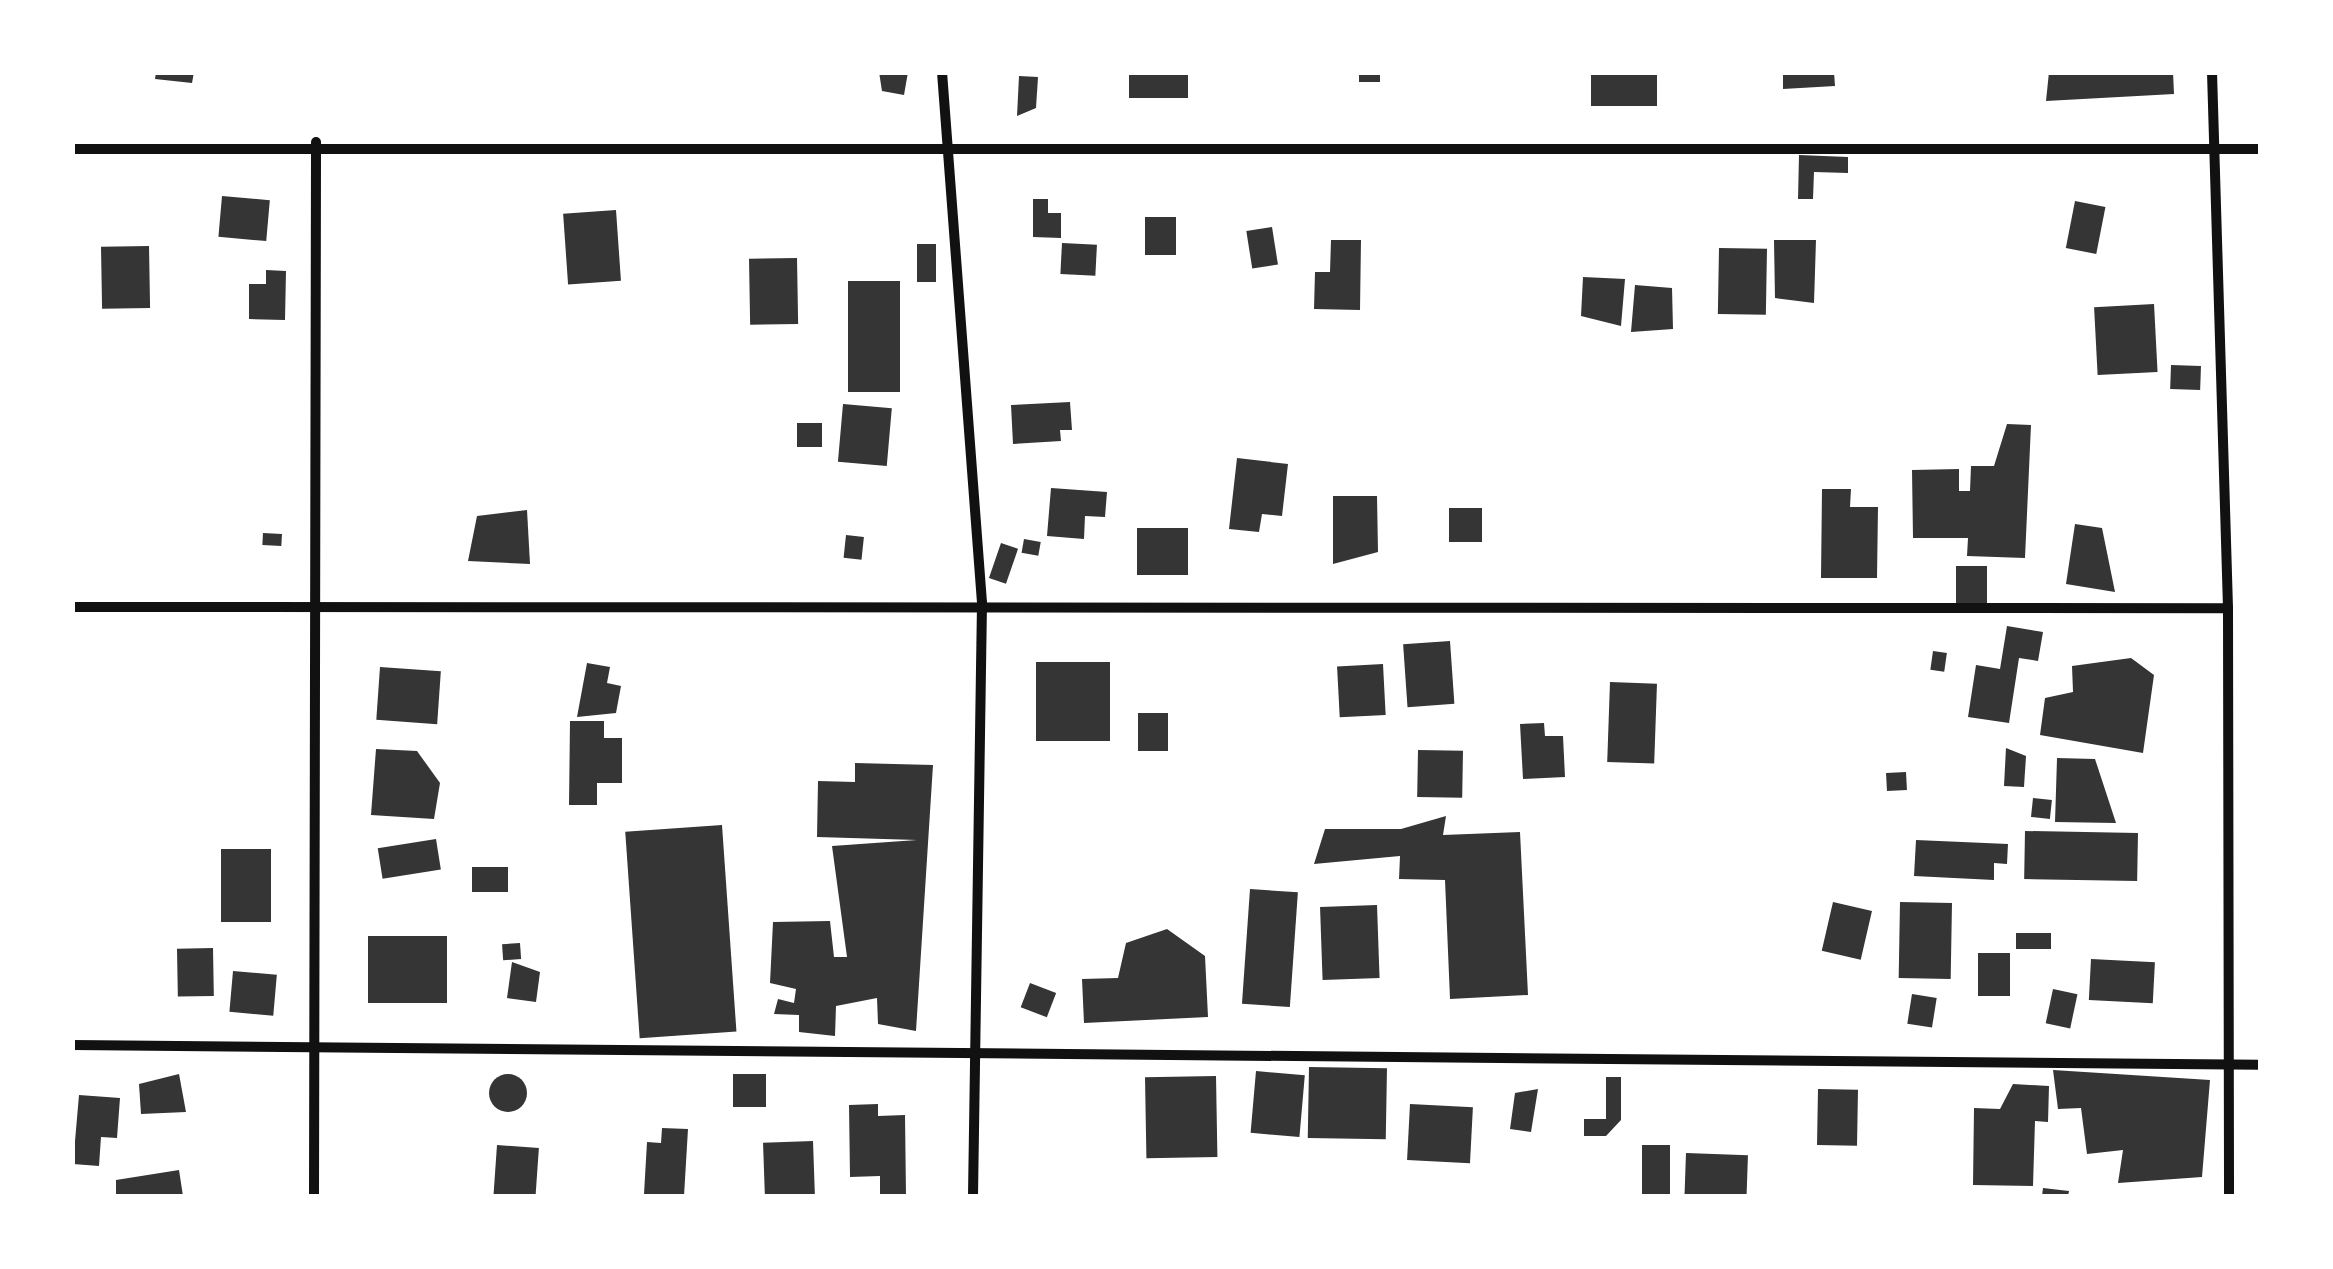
<!DOCTYPE html>
<style>
body{margin:0}
#map{position:relative;width:2333px;height:1269px;overflow:hidden;background:#fff;font-family:"Titillium Web",sans-serif}
div>[style]{position:absolute}
.building>*{inset:0;background:#353535;transform-origin:0 0}
.round{border-radius:50%}
.minor>*{height:10px;margin:-5px;padding:0 5px;transform-origin:5px;border-radius:5px;background:#111}
span{translate:-50% -50%;white-space:nowrap;text-align:center;line-height:1.15;-webkit-text-stroke:10px #fff;paint-order:stroke}
.frame{position:absolute;inset:0;border:75px solid #fff;pointer-events:none}
</style>
<div id="map">
<div class="building">
<div style="clip-path:polygon(156px 72px,194px 72px,192px 83px,155px 79px)"></div>
<div style="clip-path:polygon(879px 72px,908px 72px,904px 95px,882px 91px)"></div>
<div style="left:1129px;top:72px;width:59px;height:26px"></div>
<div style="left:1359px;top:72px;width:21px;height:10px"></div>
<div style="left:1591px;top:72px;width:66px;height:34px"></div>
<div style="clip-path:polygon(1783px 72px,1834px 72px,1835px 86px,1783px 89px)"></div>
<div style="clip-path:polygon(2049px 72px,2173px 72px,2174px 94px,2046px 101px)"></div>
<div style="clip-path:polygon(1019px 76px,1038px 77px,1036px 108px,1017px 116px)"></div>
<div style="clip-path:polygon(1799px 155px,1848px 157px,1848px 173px,1814px 172px,1813px 199px,1798px 199px)"></div>
<div style="left:222px;top:196px;width:48px;height:41px;rotate:5deg"></div>
<div style="clip-path:polygon(1033px 199px,1048px 199px,1048px 213px,1061px 213px,1061px 238px,1033px 237px)"></div>
<div style="left:2075px;top:201px;width:31px;height:48px;rotate:11deg"></div>
<div style="left:616px;top:210px;width:71px;height:53px;rotate:86deg"></div>
<div style="left:1145px;top:217px;width:31px;height:38px"></div>
<div style="left:1272px;top:227px;width:38px;height:26px;rotate:81deg"></div>
<div style="clip-path:polygon(1331px 240px,1361px 240px,1360px 310px,1314px 309px,1315px 272px,1330px 272px)"></div>
<div style="clip-path:polygon(1774px 240px,1816px 240px,1814px 303px,1775px 298px)"></div>
<div style="left:1062px;top:243px;width:35px;height:31px;rotate:3deg"></div>
<div style="left:936px;top:244px;width:38px;height:19px;rotate:90deg"></div>
<div style="left:149px;top:246px;width:62px;height:48px;rotate:89deg"></div>
<div style="left:1719px;top:248px;width:48px;height:66px;rotate:1deg"></div>
<div style="left:797px;top:258px;width:66px;height:48px;rotate:89deg"></div>
<div style="clip-path:polygon(266px 270px,286px 271px,285px 320px,249px 319px,249px 284px,266px 284px)"></div>
<div style="clip-path:polygon(1583px 277px,1625px 279px,1621px 326px,1581px 316px)"></div>
<div style="left:848px;top:281px;width:52px;height:111px"></div>
<div style="clip-path:polygon(1635px 285px,1672px 288px,1673px 329px,1631px 332px)"></div>
<div style="left:2154px;top:304px;width:68px;height:60px;rotate:87deg"></div>
<div style="left:2171px;top:365px;width:30px;height:24px;rotate:2deg"></div>
<div style="clip-path:polygon(1070px 402px,1072px 430px,1060px 430px,1061px 441px,1013px 444px,1011px 405px)"></div>
<div style="left:843px;top:404px;width:49px;height:58px;rotate:5deg"></div>
<div style="left:797px;top:423px;width:25px;height:24px"></div>
<div style="clip-path:polygon(2007px 424px,2031px 425px,2025px 558px,1967px 556px,1968px 538px,1913px 538px,1912px 470px,1959px 469px,1959px 491px,1970px 491px,1971px 466px,1994px 466px)"></div>
<div style="clip-path:polygon(1237px 458px,1288px 464px,1282px 516px,1262px 514px,1259px 532px,1229px 529px)"></div>
<div style="clip-path:polygon(1051px 488px,1107px 492px,1105px 517px,1085px 516px,1084px 539px,1047px 536px)"></div>
<div style="clip-path:polygon(1822px 489px,1851px 489px,1850px 507px,1878px 507px,1877px 578px,1821px 578px)"></div>
<div style="clip-path:polygon(1333px 496px,1377px 496px,1378px 552px,1333px 564px)"></div>
<div style="left:1449px;top:508px;width:33px;height:34px"></div>
<div style="clip-path:polygon(527px 510px,530px 564px,468px 561px,477px 516px)"></div>
<div style="clip-path:polygon(2075px 524px,2102px 528px,2115px 592px,2066px 584px)"></div>
<div style="left:1137px;top:528px;width:51px;height:47px"></div>
<div style="left:263px;top:533px;width:19px;height:12px;rotate:3deg"></div>
<div style="left:846px;top:535px;width:18px;height:23px;rotate:6deg"></div>
<div style="left:1024px;top:539px;width:17px;height:14px;rotate:10deg"></div>
<div style="left:1001px;top:543px;width:18px;height:37px;rotate:19deg"></div>
<div style="left:1956px;top:566px;width:31px;height:37px"></div>
<div style="clip-path:polygon(2007px 626px,2043px 632px,2038px 661px,2019px 658px,2009px 723px,1968px 717px,1976px 665px,2000px 669px)"></div>
<div style="left:1450px;top:641px;width:63px;height:47px;rotate:86deg"></div>
<div style="left:1933px;top:651px;width:14px;height:19px;rotate:8deg"></div>
<div style="clip-path:polygon(2131px 658px,2154px 675px,2143px 753px,2040px 735px,2045px 698px,2073px 692px,2072px 666px)"></div>
<div style="left:1036px;top:662px;width:74px;height:79px"></div>
<div style="clip-path:polygon(587px 663px,610px 667px,607px 683px,621px 686px,616px 713px,577px 717px)"></div>
<div style="left:1383px;top:664px;width:51px;height:46px;rotate:87deg"></div>
<div style="left:380px;top:667px;width:61px;height:53px;rotate:4deg"></div>
<div style="left:1610px;top:682px;width:47px;height:80px;rotate:2deg"></div>
<div style="left:1168px;top:713px;width:38px;height:30px;rotate:90deg"></div>
<div style="clip-path:polygon(570px 721px,604px 721px,604px 738px,622px 738px,622px 783px,597px 783px,597px 805px,569px 805px)"></div>
<div style="clip-path:polygon(1544px 723px,1545px 736px,1563px 736px,1565px 777px,1523px 779px,1520px 724px)"></div>
<div style="clip-path:polygon(2006px 748px,2026px 756px,2024px 787px,2004px 786px)"></div>
<div style="clip-path:polygon(376px 749px,417px 751px,440px 783px,434px 819px,371px 815px)"></div>
<div style="left:1418px;top:750px;width:45px;height:47px;rotate:1deg"></div>
<div style="clip-path:polygon(2057px 758px,2095px 759px,2116px 823px,2055px 822px)"></div>
<div style="clip-path:polygon(855px 763px,933px 765px,916px 1031px,878px 1024px,877px 998px,836px 1006px,835px 1036px,799px 1032px,799px 1015px,774px 1014px,778px 999px,794px 1003px,796px 989px,770px 983px,773px 922px,830px 921px,834px 957px,847px 957px,832px 846px,917px 840px,817px 837px,818px 781px,855px 782px)"></div>
<div style="left:1906px;top:772px;width:18px;height:20px;rotate:87deg"></div>
<div style="left:2033px;top:798px;width:19px;height:19px;rotate:6deg"></div>
<div style="clip-path:polygon(1446px 816px,1443px 835px,1520px 832px,1528px 995px,1450px 999px,1445px 880px,1399px 879px,1400px 856px,1314px 864px,1325px 829px,1401px 829px)"></div>
<div style="left:722px;top:825px;width:207px;height:97px;rotate:86deg"></div>
<div style="left:2025px;top:831px;width:113px;height:48px;rotate:1deg"></div>
<div style="left:436px;top:839px;width:31px;height:59px;rotate:81deg"></div>
<div style="clip-path:polygon(1916px 840px,2008px 844px,2007px 864px,1994px 863px,1994px 880px,1914px 876px)"></div>
<div style="left:221px;top:849px;width:50px;height:73px"></div>
<div style="left:472px;top:867px;width:36px;height:25px"></div>
<div style="left:1250px;top:889px;width:48px;height:115px;rotate:4deg"></div>
<div style="left:1833px;top:902px;width:40px;height:50px;rotate:13deg"></div>
<div style="left:1900px;top:902px;width:52px;height:76px;rotate:1deg"></div>
<div style="left:1377px;top:905px;width:73px;height:57px;rotate:88deg"></div>
<div style="clip-path:polygon(1167px 929px,1205px 956px,1208px 1017px,1084px 1023px,1082px 979px,1118px 978px,1126px 943px)"></div>
<div style="left:2016px;top:933px;width:35px;height:16px"></div>
<div style="left:368px;top:936px;width:79px;height:67px"></div>
<div style="left:520px;top:943px;width:16px;height:18px;rotate:86deg"></div>
<div style="left:213px;top:948px;width:48px;height:36px;rotate:89deg"></div>
<div style="left:1978px;top:953px;width:32px;height:43px"></div>
<div style="left:2091px;top:959px;width:64px;height:41px;rotate:3deg"></div>
<div style="clip-path:polygon(512px 962px,540px 972px,536px 1002px,507px 998px)"></div>
<div style="left:233px;top:971px;width:44px;height:41px;rotate:5deg"></div>
<div style="left:1030px;top:983px;width:28px;height:26px;rotate:21deg"></div>
<div style="left:2053px;top:989px;width:25px;height:35px;rotate:12deg"></div>
<div style="left:1912px;top:994px;width:25px;height:30px;rotate:9deg"></div>
<div style="left:1309px;top:1067px;width:78px;height:71px;rotate:1deg"></div>
<div style="clip-path:polygon(2053px 1070px,2210px 1080px,2202px 1177px,2118px 1183px,2123px 1150px,2087px 1154px,2081px 1108px,2058px 1109px)"></div>
<div style="left:1256px;top:1071px;width:49px;height:62px;rotate:5deg"></div>
<div style="clip-path:polygon(179px 1074px,186px 1112px,141px 1114px,139px 1084px)"></div>
<div style="left:733px;top:1074px;width:33px;height:33px"></div>
<div class="round" style="left:489px;top:1074px;width:38px;height:38px"></div>
<div style="left:1216px;top:1076px;width:81px;height:71px;rotate:89deg"></div>
<div style="clip-path:polygon(1606px 1077px,1621px 1077px,1621px 1120px,1606px 1136px,1584px 1136px,1584px 1119px,1606px 1119px)"></div>
<div style="clip-path:polygon(2013px 1084px,2049px 1086px,2048px 1122px,2035px 1121px,2033px 1186px,1973px 1185px,1974px 1108px,2000px 1109px)"></div>
<div style="clip-path:polygon(1538px 1089px,1531px 1132px,1510px 1129px,1515px 1093px)"></div>
<div style="left:1818px;top:1089px;width:40px;height:56px;rotate:1deg"></div>
<div style="clip-path:polygon(79px 1095px,120px 1098px,117px 1138px,101px 1137px,99px 1166px,73px 1164px)"></div>
<div style="clip-path:polygon(878px 1104px,878px 1116px,905px 1115px,906px 1196px,880px 1196px,880px 1176px,850px 1177px,849px 1105px)"></div>
<div style="left:1410px;top:1104px;width:63px;height:56px;rotate:3deg"></div>
<div style="clip-path:polygon(662px 1128px,688px 1129px,684px 1196px,644px 1194px,647px 1142px,661px 1143px)"></div>
<div style="left:813px;top:1141px;width:55px;height:50px;rotate:88deg"></div>
<div style="left:497px;top:1145px;width:42px;height:51px;rotate:4deg"></div>
<div style="left:1642px;top:1145px;width:28px;height:51px"></div>
<div style="left:1686px;top:1153px;width:62px;height:43px;rotate:2deg"></div>
<div style="clip-path:polygon(179px 1170px,183px 1196px,116px 1196px,116px 1180px)"></div>
<div style="clip-path:polygon(2043px 1188px,2069px 1191px,2068px 1196px,2042px 1196px)"></div>
</div>
<div class="minor">
<div style="left:942px;top:72px;width:533px;rotate:85.69deg"></div>
<div style="left:982px;top:603px;width:593px;rotate:90.87deg"></div>
<div style="left:2212px;top:72px;width:536px;rotate:88.29deg"></div>
<div style="left:2228px;top:608px;width:588px;rotate:89.9deg"></div>
<div style="left:72px;top:149px;width:2188px"></div>
<div style="left:72px;top:607px;width:2156px;rotate:0.03deg"></div>
<div style="left:72px;top:1045px;width:2188px;rotate:0.52deg"></div>
<div style="left:314px;top:1196px;width:1054px;rotate:-89.89deg"></div>
</div>
<div class="frame"></div>
</div>
